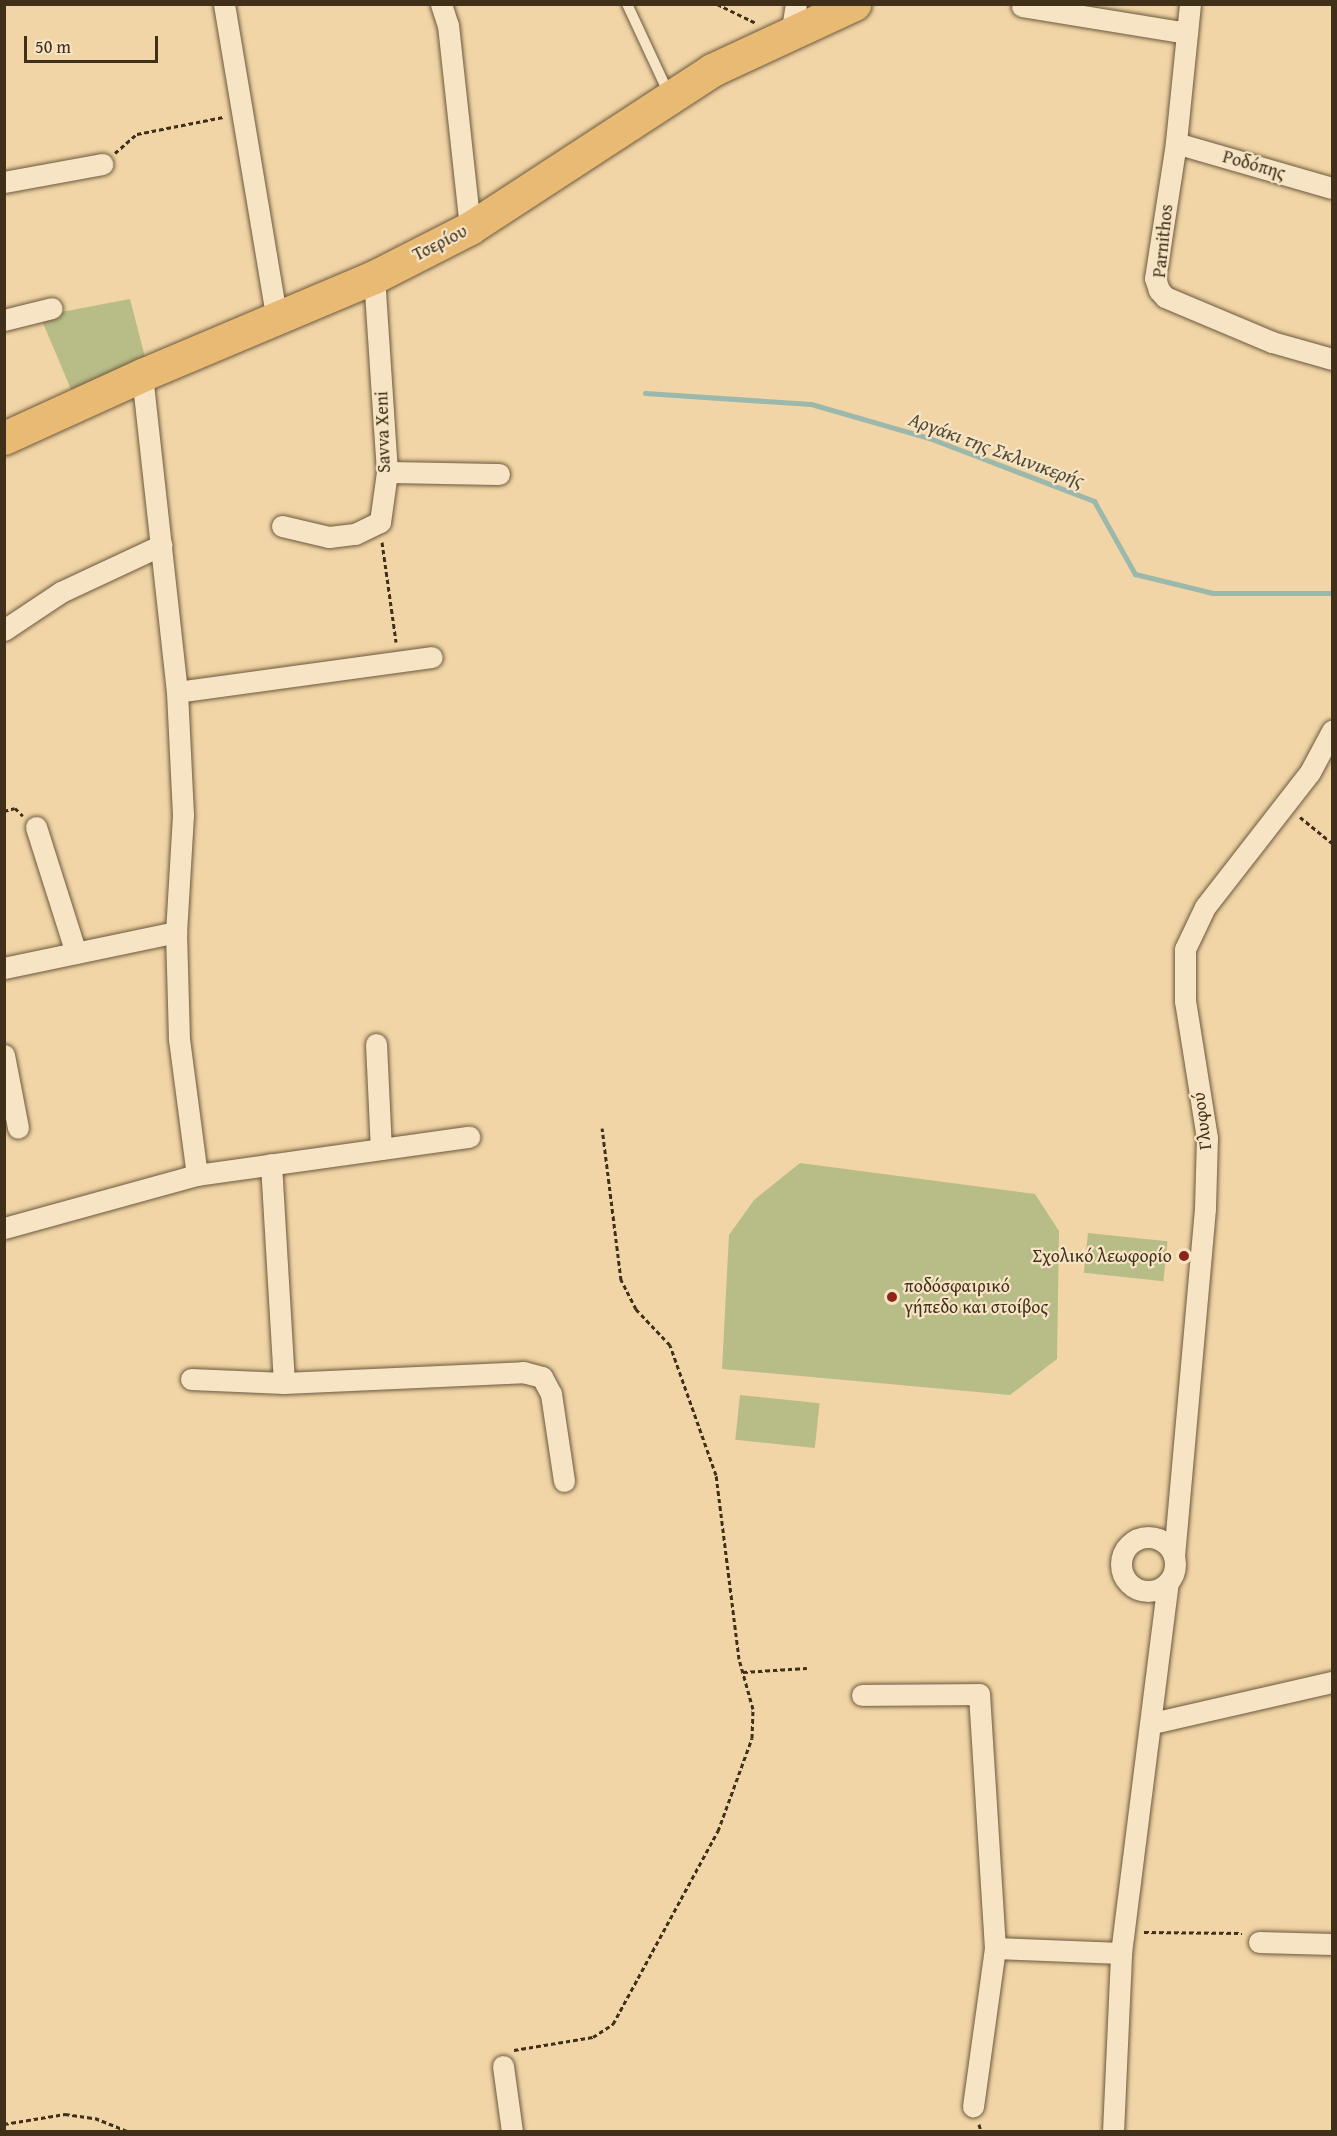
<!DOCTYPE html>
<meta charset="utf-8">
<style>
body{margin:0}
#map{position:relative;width:1337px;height:2136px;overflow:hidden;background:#f1d5a6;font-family:"Gentium Book Plus",serif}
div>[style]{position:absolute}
.green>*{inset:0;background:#b8bd88;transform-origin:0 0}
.stream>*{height:5px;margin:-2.5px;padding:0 2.5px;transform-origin:2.5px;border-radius:2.5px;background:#9bb8ac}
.path>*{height:3px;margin-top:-1.5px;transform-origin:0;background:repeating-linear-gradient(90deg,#40301a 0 4.5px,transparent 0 7.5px)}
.roads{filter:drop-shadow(0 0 2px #6c593d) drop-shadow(0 0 2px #6c593d)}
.lane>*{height:10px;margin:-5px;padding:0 5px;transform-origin:5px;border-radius:5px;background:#f6e4c5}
.street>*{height:21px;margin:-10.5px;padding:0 10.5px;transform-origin:10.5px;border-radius:10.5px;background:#f6e4c5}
.street>.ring{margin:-10.5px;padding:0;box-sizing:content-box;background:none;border:21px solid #f6e4c5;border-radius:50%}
.primary>*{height:33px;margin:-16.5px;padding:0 16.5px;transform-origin:16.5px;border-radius:16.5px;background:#e8ba73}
.dots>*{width:16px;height:16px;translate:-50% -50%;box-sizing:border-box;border:3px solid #f6e4c5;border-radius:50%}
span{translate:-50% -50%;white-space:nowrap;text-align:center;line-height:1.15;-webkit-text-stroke:4.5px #f6e4c5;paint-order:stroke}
.street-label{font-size:18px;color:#40301a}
.poi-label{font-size:18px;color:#40301a}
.right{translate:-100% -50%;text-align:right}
.left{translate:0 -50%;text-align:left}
.water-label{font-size:20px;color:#524b37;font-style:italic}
.frame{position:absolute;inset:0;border:6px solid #40301a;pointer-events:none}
.scale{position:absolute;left:24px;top:36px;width:134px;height:27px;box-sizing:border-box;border:3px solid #40301a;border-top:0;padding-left:8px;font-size:18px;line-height:21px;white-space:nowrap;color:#40301a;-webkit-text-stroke:4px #f6e4c5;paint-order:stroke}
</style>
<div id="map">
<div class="green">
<div style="clip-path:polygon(130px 299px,146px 361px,73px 394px,40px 316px)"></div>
<div style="clip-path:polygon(800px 1163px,1035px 1194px,1059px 1231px,1057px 1359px,1010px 1395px,722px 1369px,729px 1235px,754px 1200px)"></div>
<div style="left:1088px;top:1233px;width:80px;height:40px;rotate:6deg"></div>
<div style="left:740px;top:1395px;width:80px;height:45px;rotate:6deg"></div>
</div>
<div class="stream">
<div style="left:645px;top:393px;width:166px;rotate:3.8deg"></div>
<div style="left:811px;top:404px;width:123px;rotate:16.1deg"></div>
<div style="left:929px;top:438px;width:177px;rotate:20.9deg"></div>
<div style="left:1094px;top:501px;width:84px;rotate:60.7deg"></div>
<div style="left:1135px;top:574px;width:80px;rotate:13.7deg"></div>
<div style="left:1213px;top:593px;width:119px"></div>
</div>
<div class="path">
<div style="left:717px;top:4px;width:43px;rotate:26deg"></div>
<div style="left:115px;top:153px;width:29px;rotate:-41deg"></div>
<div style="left:137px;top:134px;width:88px;rotate:-11.2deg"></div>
<div style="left:382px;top:542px;width:101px;rotate:82deg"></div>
<div style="left:4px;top:811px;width:11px;rotate:-15deg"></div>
<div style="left:15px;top:808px;width:11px;rotate:45deg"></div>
<div style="left:1300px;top:817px;width:41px;rotate:39.1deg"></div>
<div style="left:743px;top:1672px;width:64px;rotate:-3.6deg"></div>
<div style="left:1144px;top:1932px;width:98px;rotate:0.6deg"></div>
<div style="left:514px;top:2050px;width:80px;rotate:-9.3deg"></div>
<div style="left:593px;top:2037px;width:24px;rotate:-33deg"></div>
<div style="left:613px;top:2024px;width:220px;rotate:-61.5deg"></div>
<div style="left:718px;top:1831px;width:99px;rotate:-69.9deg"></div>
<div style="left:752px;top:1738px;width:29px;rotate:-88deg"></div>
<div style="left:753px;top:1709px;width:52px;rotate:-105.6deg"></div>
<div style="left:739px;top:1659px;width:185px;rotate:-97.1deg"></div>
<div style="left:716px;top:1475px;width:138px;rotate:-109.5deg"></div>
<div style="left:670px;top:1345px;width:50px;rotate:-133.4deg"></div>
<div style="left:636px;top:1309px;width:33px;rotate:-117deg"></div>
<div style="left:621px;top:1280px;width:153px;rotate:-97.1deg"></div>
<div style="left:4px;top:2124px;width:62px;rotate:-9.3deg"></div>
<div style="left:65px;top:2114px;width:30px;rotate:8deg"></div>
<div style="left:95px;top:2118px;width:37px;rotate:22deg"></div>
<div style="left:979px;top:2124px;width:8px;rotate:76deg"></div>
</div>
<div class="roads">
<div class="lane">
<div style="left:627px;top:4px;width:99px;rotate:65deg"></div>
</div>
<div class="street">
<div style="left:224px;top:4px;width:320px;rotate:80.5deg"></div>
<div style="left:441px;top:4px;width:22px;rotate:72deg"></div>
<div style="left:448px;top:25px;width:204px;rotate:83.8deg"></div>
<div style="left:1190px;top:4px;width:140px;rotate:95.8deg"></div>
<div style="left:1176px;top:143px;width:137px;rotate:98.8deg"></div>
<div style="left:1155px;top:278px;width:13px;rotate:72deg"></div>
<div style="left:1159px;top:290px;width:9px;rotate:49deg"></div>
<div style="left:1165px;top:297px;width:116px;rotate:22.8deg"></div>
<div style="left:1272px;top:342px;width:62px;rotate:15.8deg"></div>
<div style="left:1022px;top:6px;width:167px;rotate:9.3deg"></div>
<div style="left:791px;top:35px;width:31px;rotate:-81deg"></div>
<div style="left:1176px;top:143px;width:162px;rotate:16.1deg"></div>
<div style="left:4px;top:182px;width:100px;rotate:-10.4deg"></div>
<div style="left:4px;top:320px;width:49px;rotate:-14deg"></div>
<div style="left:142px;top:375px;width:319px;rotate:83.7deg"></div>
<div style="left:177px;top:692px;width:123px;rotate:87.2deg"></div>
<div style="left:183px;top:815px;width:117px;rotate:93.4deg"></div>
<div style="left:176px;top:932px;width:107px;rotate:88.4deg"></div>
<div style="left:179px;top:1039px;width:137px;rotate:82.5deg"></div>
<div style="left:387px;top:472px;width:112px;rotate:1deg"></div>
<div style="left:282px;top:526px;width:48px;rotate:13.2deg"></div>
<div style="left:329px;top:537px;width:26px;rotate:-7deg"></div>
<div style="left:355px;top:534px;width:28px;rotate:-26deg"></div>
<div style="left:380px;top:522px;width:50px;rotate:-82deg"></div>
<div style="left:387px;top:472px;width:195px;rotate:-93.8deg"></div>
<div style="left:4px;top:630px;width:69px;rotate:-33.7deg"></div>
<div style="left:61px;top:592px;width:111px;rotate:-25deg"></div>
<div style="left:177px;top:692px;width:257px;rotate:-7.8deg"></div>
<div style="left:36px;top:827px;width:132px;rotate:72.4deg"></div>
<div style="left:4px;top:968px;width:176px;rotate:-11.8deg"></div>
<div style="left:376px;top:1044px;width:105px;rotate:87.3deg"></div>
<div style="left:4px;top:1055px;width:74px;rotate:79.1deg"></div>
<div style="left:271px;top:1164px;width:219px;rotate:86.6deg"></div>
<div style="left:4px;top:1228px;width:200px;rotate:-15.4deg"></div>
<div style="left:197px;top:1175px;width:275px;rotate:-8deg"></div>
<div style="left:191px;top:1379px;width:93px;rotate:2.5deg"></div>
<div style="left:284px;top:1383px;width:239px;rotate:-2.6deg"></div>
<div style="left:523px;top:1372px;width:20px;rotate:15deg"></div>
<div style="left:542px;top:1377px;width:19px;rotate:62deg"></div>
<div style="left:551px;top:1394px;width:88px;rotate:81.5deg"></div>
<div class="ring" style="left:1121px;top:1537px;width:33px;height:33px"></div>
<div style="left:1174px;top:1556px;width:349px;rotate:-84.9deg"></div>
<div style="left:1205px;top:1208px;width:70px;rotate:-88.4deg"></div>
<div style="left:1207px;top:1138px;width:139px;rotate:-99.1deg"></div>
<div style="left:1185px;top:1001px;width:52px;rotate:-90deg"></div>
<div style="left:1185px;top:949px;width:47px;rotate:-64.5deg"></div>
<div style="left:1205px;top:907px;width:171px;rotate:-52.1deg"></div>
<div style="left:1310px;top:772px;width:47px;rotate:-61.8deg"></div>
<div style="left:862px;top:1695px;width:117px;rotate:-0.5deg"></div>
<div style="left:979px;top:1694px;width:255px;rotate:86.4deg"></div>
<div style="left:995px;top:1948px;width:160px;rotate:97.9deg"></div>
<div style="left:1153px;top:1723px;width:184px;rotate:-12.9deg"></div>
<div style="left:1259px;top:1942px;width:73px;rotate:1.6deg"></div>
<div style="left:995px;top:1948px;width:126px;rotate:2.3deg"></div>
<div style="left:503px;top:2066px;width:67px;rotate:82.2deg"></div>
<div style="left:1113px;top:2132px;width:179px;rotate:-87.4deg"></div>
<div style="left:1121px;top:1953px;width:373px;rotate:-82.8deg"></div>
</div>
<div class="primary">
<div style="left:4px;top:438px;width:152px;rotate:-24.5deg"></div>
<div style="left:142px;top:375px;width:252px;rotate:-22.9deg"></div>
<div style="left:374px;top:277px;width:108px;rotate:-27deg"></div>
<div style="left:470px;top:228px;width:289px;rotate:-33.1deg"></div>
<div style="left:712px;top:70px;width:157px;rotate:-24.9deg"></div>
</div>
</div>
<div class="dots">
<div style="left:1184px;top:1256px;background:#8f2418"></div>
<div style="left:892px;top:1297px;background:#8f2418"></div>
</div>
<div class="street-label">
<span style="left:1254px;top:165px;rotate:16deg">Ροδόπης</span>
<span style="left:1163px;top:241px;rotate:-84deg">Parnithos</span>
<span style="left:440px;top:243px;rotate:-27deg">Τσερίου</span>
<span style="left:383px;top:432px;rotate:-92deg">Savva Xeni</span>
<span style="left:1202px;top:1121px;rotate:-97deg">Γλυφού</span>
</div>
<div class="poi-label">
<span class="right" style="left:1172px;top:1256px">Σχολικό λεωφορίο</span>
<span class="left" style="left:904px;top:1297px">ποδόσφαιρικό<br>γήπεδο και στοίβος</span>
</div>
<div class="water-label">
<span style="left:997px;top:449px;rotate:20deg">Αργάκι της Σκλινικερής</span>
</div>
<div class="frame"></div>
<div class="scale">50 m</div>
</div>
